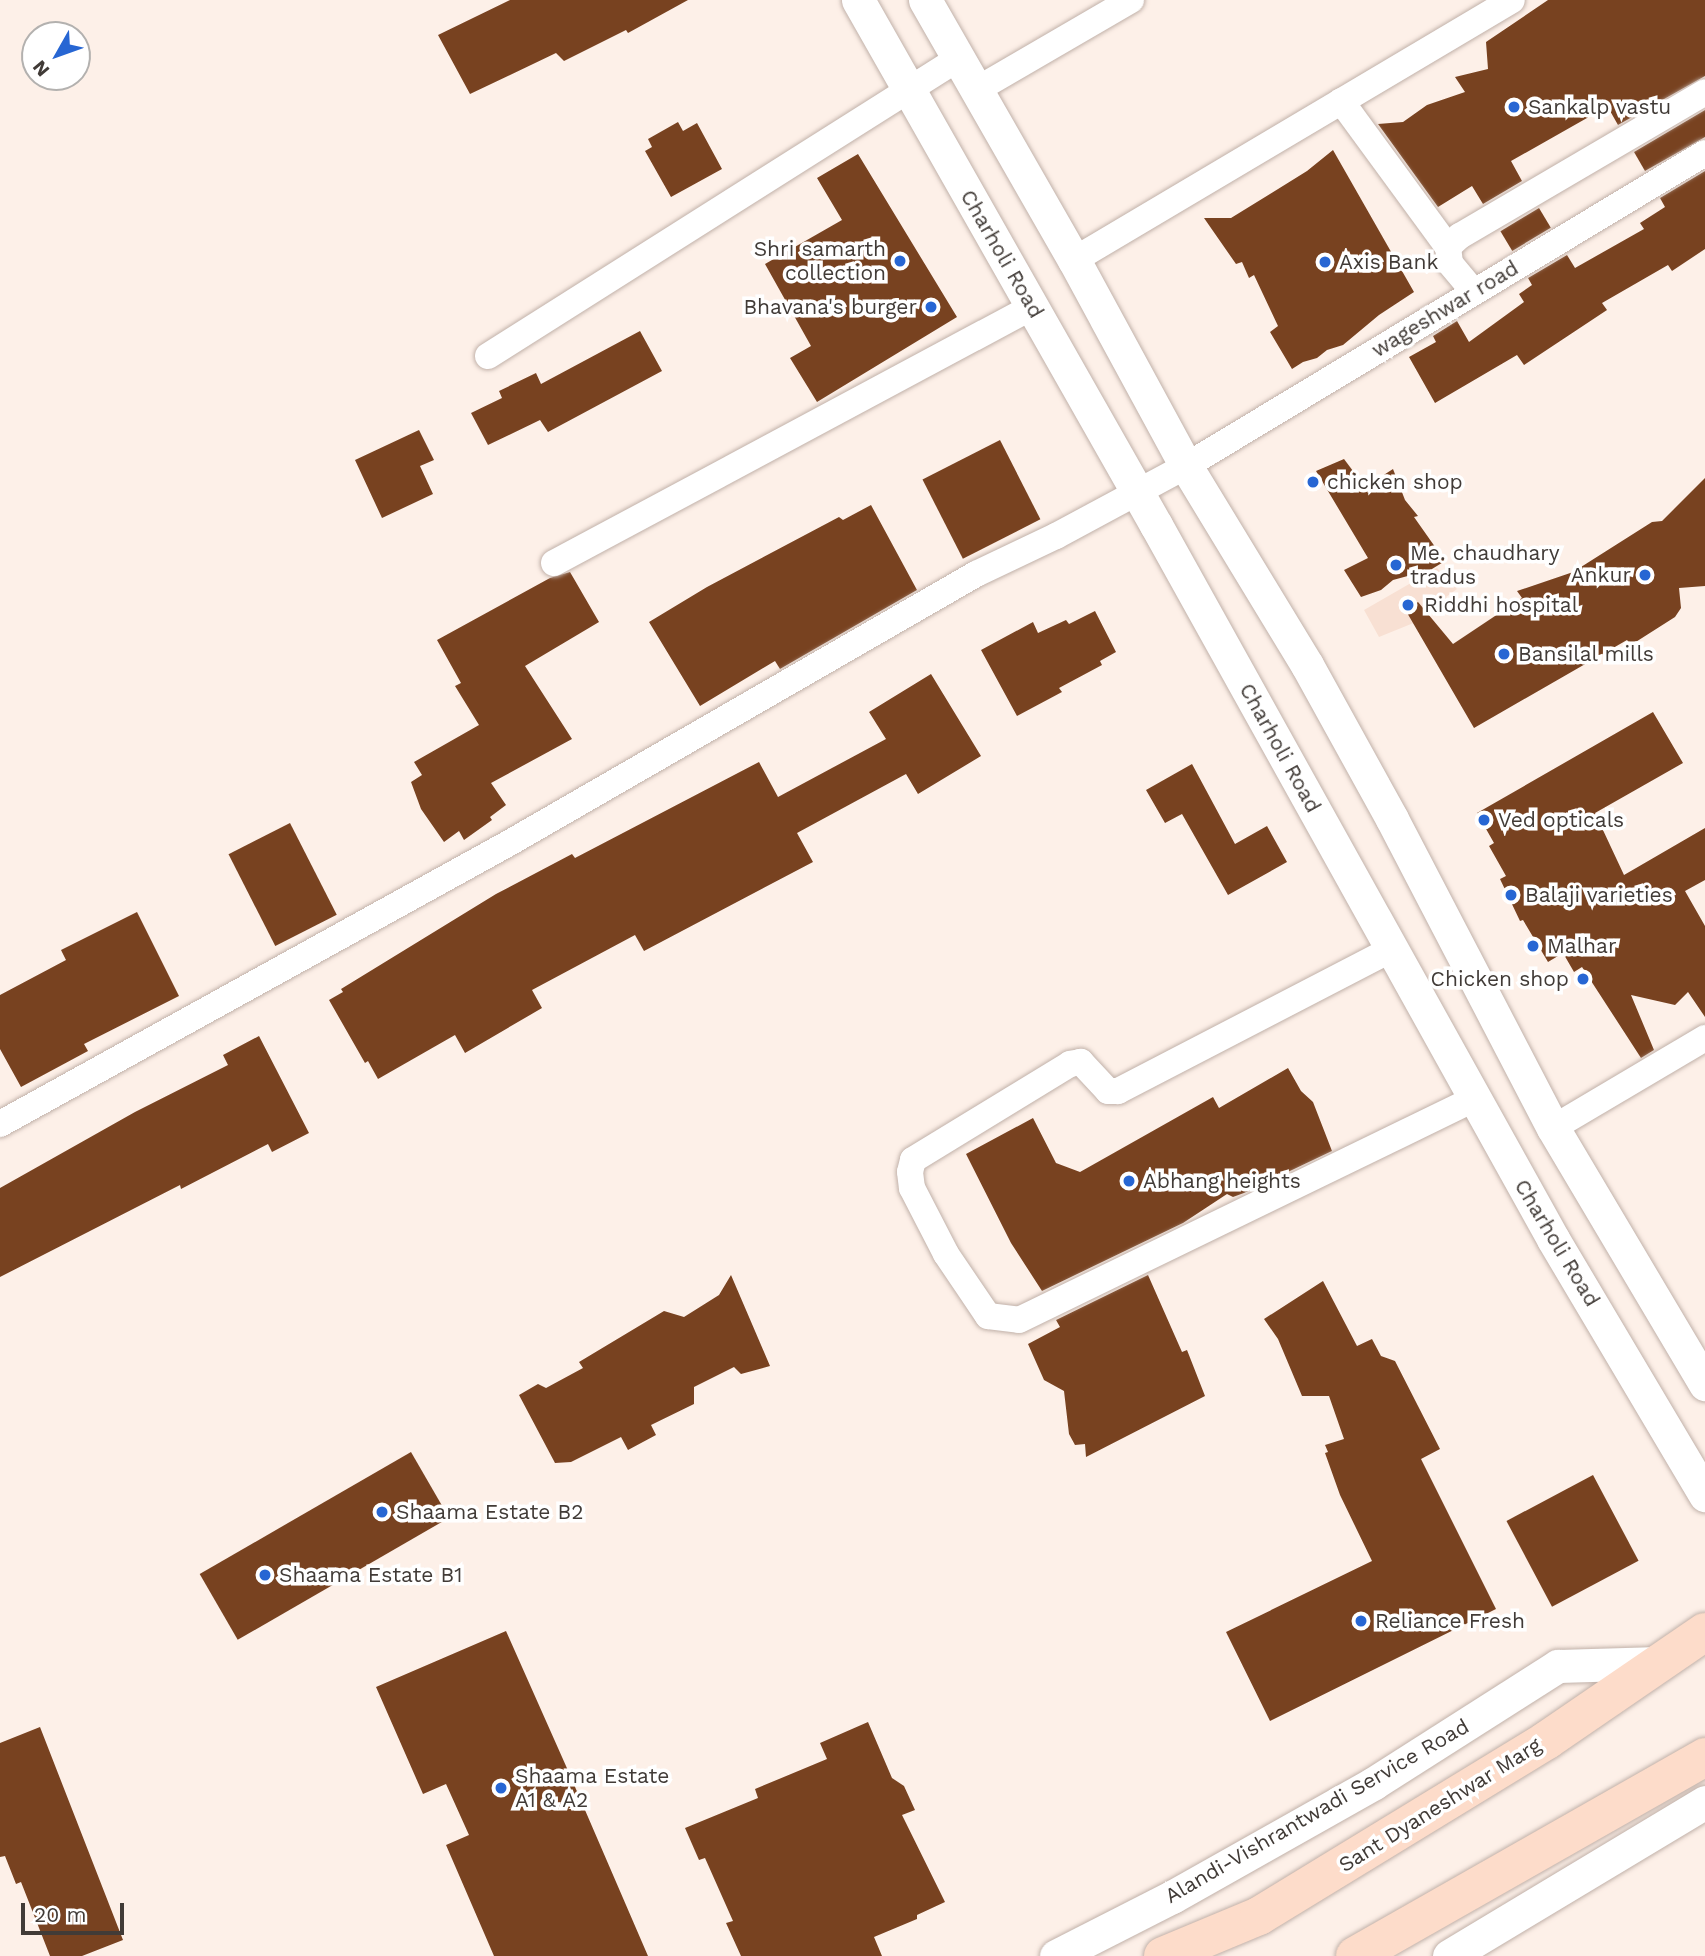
<!DOCTYPE html>
<style>
body{margin:0}
#map{position:relative;width:1705px;height:1956px;overflow:hidden;background:#fdf0e8;font-family:"Work Sans",sans-serif}
div>[style]{position:absolute}
.built>*{inset:0;background:#f8e0d3}
.building>*{inset:0;background:#784220;transform-origin:0 0}
.roads{filter:drop-shadow(0 0 2px #c1b1a9) drop-shadow(0 0 2px #c1b1a9)}
.minor>*{height:26px;margin:-13px;padding:0 13px;transform-origin:13px;border-radius:13px;background:#fff}
.tertiary>*{height:33px;margin:-16.5px;padding:0 16.5px;transform-origin:16.5px;border-radius:16.5px;background:#fff}
.primary>*{height:38px;margin:-19px;padding:0 19px;transform-origin:19px;border-radius:19px;background:#fddcca}
.dots>*{width:19px;height:19px;translate:-50% -50%;box-sizing:border-box;border:4px solid #fff;border-radius:50%}
span{translate:-50% -50%;white-space:nowrap;text-align:center;line-height:1.15;-webkit-text-stroke:7px #fff;paint-order:stroke}
.poi-label{font-size:21px;color:#413b37}
.left{translate:0 -50%;text-align:left}
.right{translate:-100% -50%;text-align:right}
.street-label{font-size:21px;color:#413b37}
.north{position:absolute;left:21px;top:21px;width:70px;height:70px;box-sizing:border-box;background:#fff;border:2px solid #b3b1af;border-radius:50%;rotate:230deg;font-size:19px;font-weight:700;line-height:28px;text-align:center;color:#413b37}
.north::after{content:'';display:block;margin:auto;width:24px;height:32px;background:#2766d3;clip-path:polygon(50% 0,100% 100%,50% 72%,0 100%)}
.scale{position:absolute;left:21px;top:1903px;width:103px;height:32px;box-sizing:border-box;border:4px solid #413b37;border-top:0;padding-left:9px;font-size:21px;line-height:24px;white-space:nowrap;color:#413b37;-webkit-text-stroke:5px #fff;paint-order:stroke}
</style>
<div id="map">
<div class="built">
<div style="clip-path:polygon(1437px 568px,1457px 589px,1446px 597px,1450px 602px,1416px 622px,1379px 637px,1364px 610px)"></div>
</div>
<div class="building">
<div style="clip-path:polygon(510px 0,688px 0,628px 33px,626px 30px,564px 61px,556px 53px,470px 94px,438px 35px)"></div>
<div style="clip-path:polygon(1548px 0,1705px 0,1705px 76px,1618px 125px,1605px 102px,1587px 118px,1511px 161px,1522px 181px,1483px 204px,1472px 186px,1438px 207px,1378px 124px,1403px 122px,1427px 105px,1465px 92px,1455px 77px,1488px 69px,1486px 42px)"></div>
<div style="clip-path:polygon(1705px 110px,1705px 137px,1645px 171px,1634px 152px)"></div>
<div style="clip-path:polygon(678px 122px,683px 131px,697px 123px,722px 169px,671px 197px,645px 151px,652px 147px,648px 139px)"></div>
<div style="clip-path:polygon(1333px 150px,1414px 292px,1379px 315px,1343px 345px,1327px 350px,1317px 358px,1303px 362px,1292px 369px,1270px 332px,1278px 326px,1254px 275px,1249px 278px,1242px 262px,1236px 264px,1204px 218px,1231px 218px,1307px 171px)"></div>
<div style="clip-path:polygon(858px 154px,957px 317px,817px 402px,790px 358px,811px 346px,765px 264px,842px 220px,817px 178px)"></div>
<div style="clip-path:polygon(1705px 171px,1705px 249px,1672px 271px,1668px 265px,1602px 303px,1607px 310px,1524px 365px,1517px 355px,1435px 403px,1409px 357px,1436px 342px,1433px 336px,1457px 321px,1469px 342px,1524px 302px,1519px 294px,1532px 285px,1528px 278px,1567px 255px,1575px 268px,1644px 229px,1640px 223px,1665px 207px,1660px 198px)"></div>
<div style="left:1539px;top:208px;width:23px;height:45px;rotate:59deg"></div>
<div style="clip-path:polygon(640px 331px,662px 371px,548px 432px,540px 420px,488px 445px,471px 413px,502px 398px,499px 391px,536px 373px,541px 384px)"></div>
<div style="clip-path:polygon(419px 430px,434px 460px,420px 466px,433px 494px,382px 518px,355px 460px)"></div>
<div style="left:1000px;top:440px;width:89px;height:87px;rotate:63deg"></div>
<div style="clip-path:polygon(1344px 459px,1365px 487px,1393px 469px,1405px 500px,1418px 516px,1414px 517px,1445px 561px,1419px 577px,1415px 574px,1393px 580px,1381px 590px,1361px 597px,1344px 570px,1368px 558px,1316px 471px)"></div>
<div style="clip-path:polygon(1705px 478px,1705px 586px,1679px 588px,1681px 608px,1675px 617px,1631px 645px,1627px 640px,1474px 728px,1406px 611px,1418px 602px,1453px 644px,1522px 598px,1517px 591px,1582px 569px,1581px 567px,1652px 522px,1662px 521px)"></div>
<div style="clip-path:polygon(871px 505px,917px 590px,780px 669px,775px 661px,700px 706px,649px 622px,707px 587px,839px 517px,843px 520px)"></div>
<div style="clip-path:polygon(570px 572px,599px 622px,525px 666px,572px 739px,491px 783px,506px 805px,490px 817px,492px 820px,464px 840px,459px 831px,444px 842px,421px 809px,411px 782px,422px 775px,414px 762px,479px 725px,455px 686px,461px 683px,437px 640px,550px 578px)"></div>
<div style="clip-path:polygon(1095px 611px,1116px 652px,1100px 661px,1102px 665px,1059px 688px,1062px 692px,1017px 716px,981px 650px,1033px 622px,1038px 633px,1066px 620px,1069px 624px)"></div>
<div style="clip-path:polygon(931px 674px,981px 756px,918px 794px,906px 774px,797px 833px,813px 862px,644px 951px,635px 935px,532px 990px,542px 1008px,465px 1053px,455px 1035px,378px 1079px,368px 1061px,365px 1063px,329px 1000px,343px 992px,341px 989px,496px 894px,572px 854px,575px 858px,759px 762px,778px 797px,886px 739px,869px 712px)"></div>
<div style="clip-path:polygon(1653px 712px,1683px 763px,1595px 813px,1624px 875px,1705px 828px,1705px 880px,1685px 891px,1705px 926px,1705px 1017px,1688px 992px,1675px 1005px,1631px 995px,1654px 1050px,1641px 1058px,1582px 967px,1574px 972px,1563px 953px,1548px 962px,1523px 920px,1520px 921px,1500px 879px,1506px 876px,1489px 846px,1494px 843px,1477px 813px)"></div>
<div style="clip-path:polygon(1192px 764px,1235px 844px,1267px 826px,1287px 862px,1228px 895px,1182px 814px,1165px 823px,1146px 790px)"></div>
<div style="left:290px;top:823px;width:103px;height:69px;rotate:63deg"></div>
<div style="clip-path:polygon(137px 912px,179px 996px,84px 1044px,88px 1051px,21px 1087px,0 1049px,0 995px,66px 960px,61px 950px)"></div>
<div style="clip-path:polygon(259px 1036px,309px 1133px,272px 1152px,268px 1144px,181px 1189px,180px 1185px,0 1277px,0 1188px,135px 1112px,228px 1065px,223px 1055px)"></div>
<div style="clip-path:polygon(1288px 1068px,1301px 1091px,1313px 1102px,1332px 1151px,1244px 1193px,1233px 1197px,1227px 1194px,1183px 1223px,1042px 1291px,1011px 1243px,966px 1154px,1033px 1118px,1056px 1163px,1080px 1172px,1213px 1097px,1219px 1108px)"></div>
<div style="clip-path:polygon(731px 1275px,770px 1366px,741px 1374px,734px 1367px,694px 1387px,694px 1404px,651px 1425px,656px 1435px,628px 1450px,621px 1437px,571px 1462px,555px 1463px,519px 1395px,538px 1384px,546px 1388px,583px 1368px,579px 1362px,664px 1311px,684px 1317px,719px 1295px)"></div>
<div style="clip-path:polygon(1148px 1275px,1182px 1352px,1187px 1350px,1205px 1396px,1086px 1457px,1085px 1444px,1075px 1445px,1069px 1434px,1064px 1391px,1044px 1380px,1028px 1344px,1060px 1327px,1056px 1320px)"></div>
<div style="clip-path:polygon(1323px 1281px,1357px 1346px,1372px 1339px,1381px 1356px,1395px 1361px,1440px 1449px,1421px 1459px,1496px 1609px,1270px 1721px,1226px 1632px,1372px 1561px,1340px 1495px,1325px 1453px,1328px 1452px,1325px 1445px,1344px 1439px,1329px 1396px,1302px 1396px,1278px 1339px,1264px 1319px)"></div>
<div style="left:411px;top:1452px;width:76px;height:244px;rotate:60deg"></div>
<div style="left:1593px;top:1475px;width:97px;height:98px;rotate:62deg"></div>
<div style="clip-path:polygon(506px 1631px,566px 1766px,648px 1956px,494px 1956px,446px 1845px,469px 1835px,446px 1784px,423px 1794px,376px 1687px)"></div>
<div style="clip-path:polygon(868px 1722px,892px 1778px,904px 1786px,915px 1810px,902px 1815px,945px 1902px,917px 1915px,917px 1919px,874px 1937px,882px 1956px,741px 1956px,726px 1923px,733px 1921px,705px 1858px,699px 1860px,685px 1828px,758px 1798px,755px 1789px,827px 1759px,820px 1743px)"></div>
<div style="clip-path:polygon(40px 1727px,123px 1940px,82px 1956px,50px 1956px,21px 1882px,16px 1884px,5px 1856px,0 1857px,0 1743px)"></div>
</div>
<div class="roads">
<div class="minor">
<div style="left:978px;top:89px;width:177px;rotate:-30.2deg"></div>
<div style="left:1341px;top:101px;width:181px;rotate:53.8deg"></div>
<div style="left:1074px;top:260px;width:509px;rotate:-30.69deg"></div>
<div style="left:1474px;top:292px;width:38px;rotate:-130deg"></div>
<div style="left:1450px;top:263px;width:16px;rotate:-97deg"></div>
<div style="left:1448px;top:247px;width:16px;rotate:-43deg"></div>
<div style="left:1460px;top:236px;width:284px;rotate:-30.4deg"></div>
<div style="left:488px;top:356px;width:557px;rotate:-32.32deg"></div>
<div style="left:554px;top:563px;width:542px;rotate:-28.17deg"></div>
<div style="left:1392px;top:949px;width:309px;rotate:152.6deg"></div>
<div style="left:1118px;top:1091px;width:10px;rotate:180deg"></div>
<div style="left:1108px;top:1091px;width:40px;rotate:-133deg"></div>
<div style="left:1081px;top:1062px;width:11px;rotate:170deg"></div>
<div style="left:1070px;top:1064px;width:184px;rotate:148.6deg"></div>
<div style="left:913px;top:1160px;width:12px;rotate:104deg"></div>
<div style="left:910px;top:1172px;width:16px;rotate:83deg"></div>
<div style="left:912px;top:1188px;width:74px;rotate:62.7deg"></div>
<div style="left:946px;top:1254px;width:75px;rotate:55.9deg"></div>
<div style="left:988px;top:1316px;width:31px;rotate:7deg"></div>
<div style="left:1019px;top:1320px;width:506px;rotate:-25.91deg"></div>
<div style="left:0;top:1124px;width:584px;rotate:-28.89deg"></div>
<div style="left:511px;top:842px;width:537px;rotate:-29.96deg"></div>
<div style="left:976px;top:574px;width:89px;rotate:-25.4deg"></div>
<div style="left:1056px;top:536px;width:148px;rotate:-28.3deg"></div>
<div style="left:1186px;top:466px;width:606px;rotate:-31.09deg"></div>
<div style="left:1553px;top:1128px;width:177px;rotate:-30.6deg"></div>
</div>
<div class="tertiary">
<div style="left:858px;top:0;width:604px;rotate:60.42deg"></div>
<div style="left:1156px;top:525px;width:817px;rotate:60.92deg"></div>
<div style="left:1553px;top:1239px;width:298px;rotate:59.3deg"></div>
<div style="left:925px;top:0;width:300px;rotate:60.2deg"></div>
<div style="left:1074px;top:260px;width:234px;rotate:61.5deg"></div>
<div style="left:1186px;top:466px;width:233px;rotate:58.7deg"></div>
<div style="left:1307px;top:665px;width:176px;rotate:61.1deg"></div>
<div style="left:1392px;top:819px;width:348px;rotate:62.5deg"></div>
<div style="left:1553px;top:1128px;width:298px;rotate:59.3deg"></div>
<div style="left:1056px;top:1956px;width:130px;rotate:-27deg"></div>
<div style="left:1172px;top:1897px;width:232px;rotate:-29.4deg"></div>
<div style="left:1374px;top:1783px;width:218px;rotate:-32.5deg"></div>
<div style="left:1558px;top:1666px;width:101px;rotate:-1.7deg"></div>
<div style="left:1449px;top:1956px;width:299px;rotate:-31deg"></div>
</div>
<div class="primary">
<div style="left:1163px;top:1956px;width:104px;rotate:-22.6deg"></div>
<div style="left:1259px;top:1916px;width:338px;rotate:-31.4deg"></div>
<div style="left:1547px;top:1740px;width:191px;rotate:-34.4deg"></div>
<div style="left:1355px;top:1956px;width:403px;rotate:-29.6deg"></div>
</div>
</div>
<div class="dots">
<div style="left:1514px;top:107px;background:#2766d3"></div>
<div style="left:900px;top:261px;background:#2766d3"></div>
<div style="left:1325px;top:262px;background:#2766d3"></div>
<div style="left:931px;top:307px;background:#2766d3"></div>
<div style="left:1313px;top:482px;background:#2766d3"></div>
<div style="left:1396px;top:565px;background:#2766d3"></div>
<div style="left:1645px;top:575px;background:#2766d3"></div>
<div style="left:1408px;top:605px;background:#2766d3"></div>
<div style="left:1504px;top:654px;background:#2766d3"></div>
<div style="left:1484px;top:820px;background:#2766d3"></div>
<div style="left:1511px;top:895px;background:#2766d3"></div>
<div style="left:1533px;top:946px;background:#2766d3"></div>
<div style="left:1583px;top:979px;background:#2766d3"></div>
<div style="left:1129px;top:1181px;background:#2766d3"></div>
<div style="left:382px;top:1512px;background:#2766d3"></div>
<div style="left:265px;top:1575px;background:#2766d3"></div>
<div style="left:1361px;top:1621px;background:#2766d3"></div>
<div style="left:501px;top:1788px;background:#2766d3"></div>
</div>
<div class="poi-label">
<span class="left" style="left:1528px;top:107px">Sankalp vastu</span>
<span class="right" style="left:886px;top:261px">Shri samarth<br>collection</span>
<span class="left" style="left:1339px;top:262px">Axis Bank</span>
<span class="right" style="left:917px;top:307px">Bhavana's burger</span>
<span class="left" style="left:1327px;top:482px">chicken shop</span>
<span class="left" style="left:1410px;top:565px">Me. chaudhary<br>tradus</span>
<span class="right" style="left:1631px;top:575px">Ankur</span>
<span class="left" style="left:1424px;top:605px">Riddhi hospital</span>
<span class="left" style="left:1518px;top:654px">Bansilal mills</span>
<span class="left" style="left:1498px;top:820px">Ved opticals</span>
<span class="left" style="left:1525px;top:895px">Balaji varieties</span>
<span class="left" style="left:1547px;top:946px">Malhar</span>
<span class="right" style="left:1569px;top:979px">Chicken shop</span>
<span class="left" style="left:1143px;top:1181px">Abhang heights</span>
<span class="left" style="left:396px;top:1512px">Shaama Estate B2</span>
<span class="left" style="left:279px;top:1575px">Shaama Estate B1</span>
<span class="left" style="left:1375px;top:1621px">Reliance Fresh</span>
<span class="left" style="left:515px;top:1788px">Shaama Estate<br>A1 &amp; A2</span>
</div>
<div class="street-label">
<span style="left:1002px;top:254px;rotate:60deg">Charholi Road</span>
<span style="left:1445px;top:309px;rotate:-31deg">wageshwar road</span>
<span style="left:1280px;top:748px;rotate:61deg">Charholi Road</span>
<span style="left:1557px;top:1243px;rotate:59deg">Charholi Road</span>
<span style="left:1440px;top:1805px;rotate:-32deg">Sant Dyaneshwar Marg</span>
<span style="left:1317px;top:1811px;rotate:-30deg">Alandi-Vishrantwadi Service Road</span>
</div>
<div class="north">N</div>
<div class="scale">20 m</div>
</div>
